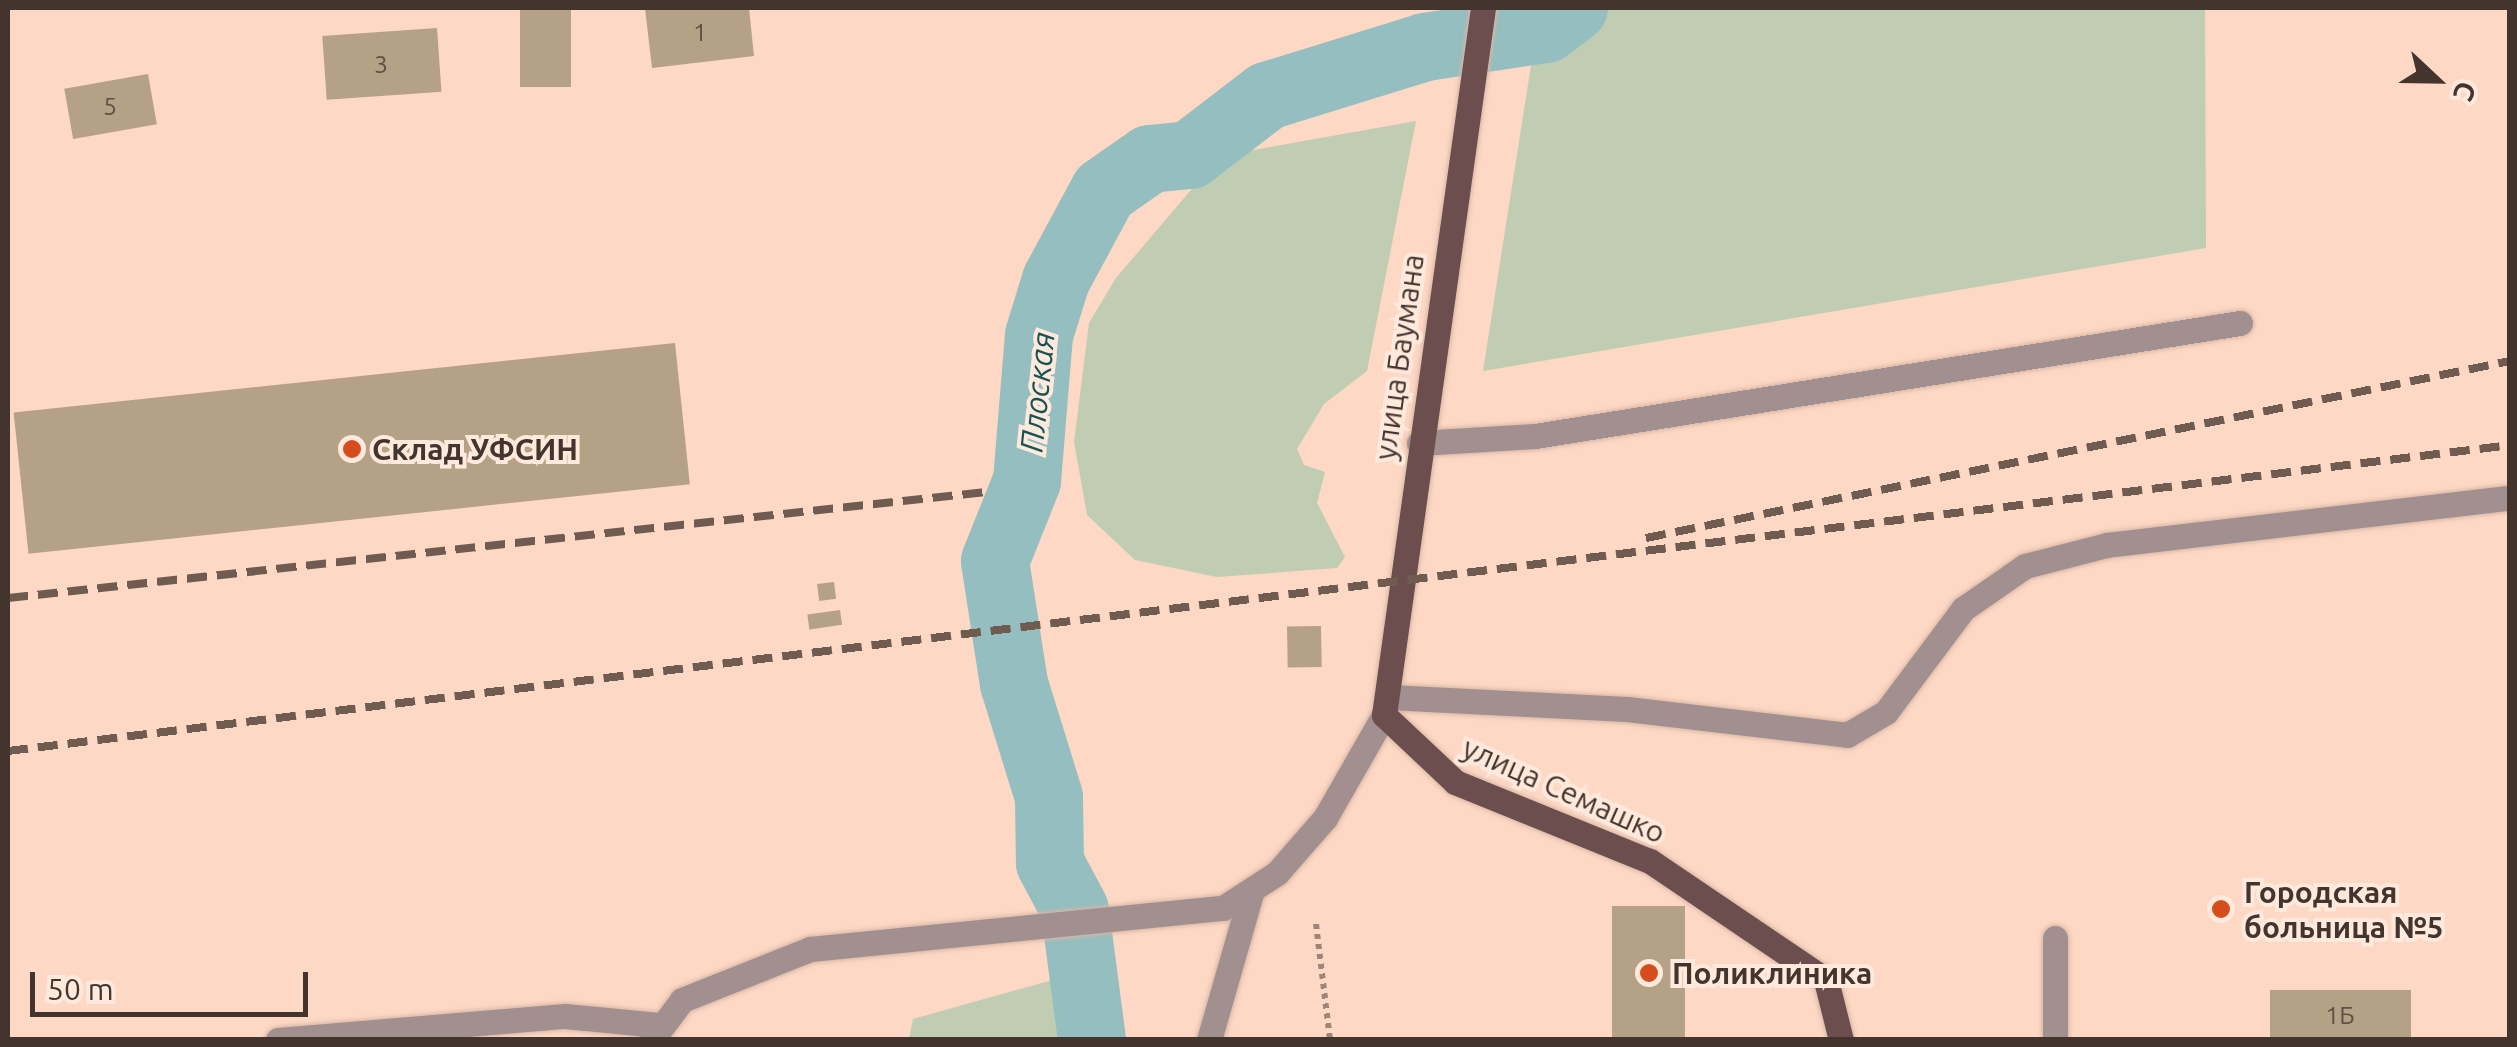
<!DOCTYPE html>
<meta charset="utf-8">
<style>
body{margin:0}
#map{position:relative;width:2517px;height:1047px;overflow:hidden;background:#fdd8c4;font-family:Ubuntu,sans-serif}
div>[style]{position:absolute}
.green>*{inset:0;background:#c0cdb2}
.river>*{height:68px;margin:-34px;padding:0 34px;transform-origin:34px;border-radius:34px;background:#94bebf}
.building>*{inset:0;background:#b5a185;transform-origin:0 0}
.path>*{height:6px;margin-top:-3px;transform-origin:0;background:repeating-linear-gradient(90deg,#9e8577 0 5px,transparent 0 10px)}
.roads{filter:drop-shadow(0 0 2px #d8b7a6) drop-shadow(0 0 2px #d8b7a6)}
.minor>*{height:25px;margin:-12.5px;padding:0 12.5px;transform-origin:12.5px;border-radius:12.5px;background:#a29090}
.major>*{height:25px;margin:-12.5px;padding:0 12.5px;transform-origin:12.5px;border-radius:12.5px;background:#6c4e4e}
.rail>*{height:8px;margin-top:-4px;transform-origin:0;background:repeating-linear-gradient(90deg,#6f5b50 0 20px,transparent 0 30px)}
.dots>*{width:28px;height:28px;translate:-50% -50%;box-sizing:border-box;border:5px solid #ffe9dc;border-radius:50%}
span{translate:-50% -50%;white-space:nowrap;text-align:center;line-height:1.15;-webkit-text-stroke:8px #ffe9dc;paint-order:stroke}
.number-label{font-size:25px;color:#605043}
.number-label span{-webkit-text-stroke-width:0}
.street-label{font-size:30px;color:#43352d}
.poi-label{font-size:30px;color:#43352d;font-weight:700}
.left{translate:0 -50%;text-align:left}
.water-label{font-size:32px;color:#165355;font-style:italic}
.frame{position:absolute;inset:0;border:10px solid #43352d;pointer-events:none}
.north{position:absolute;left:2387px;top:30px;width:100px;height:100px;-webkit-text-stroke:8px #ffe9dc;paint-order:stroke;rotate:112deg;font-size:28px;font-weight:700;line-height:40px;text-align:center;color:#43352d}
.north::after{content:'';display:block;margin:auto;width:35px;height:45px;background:#43352d;clip-path:polygon(50% 0,100% 100%,50% 72%,0 100%)}
.scale{position:absolute;left:30px;top:972px;width:278px;height:45px;box-sizing:border-box;border:5px solid #43352d;border-top:0;padding-left:12px;font-size:30px;line-height:35px;white-space:nowrap;color:#43352d;-webkit-text-stroke:8px #ffe9dc;paint-order:stroke}
</style>
<div id="map">
<div class="green">
<div style="clip-path:polygon(1540px 8px,2205px 8px,2206px 248px,1483px 371px)"></div>
<div style="clip-path:polygon(1416px 121px,1367px 371px,1324px 404px,1297px 449px,1304px 465px,1325px 472px,1317px 503px,1345px 557px,1337px 568px,1217px 577px,1135px 560px,1087px 515px,1074px 442px,1089px 323px,1116px 278px,1208px 170px,1242px 152px)"></div>
<div style="clip-path:polygon(1063px 977px,1057px 1039px,909px 1039px,913px 1019px)"></div>
</div>
<div class="river">
<div style="left:1092px;top:1040px;width:131px;rotate:-97.5deg"></div>
<div style="left:1075px;top:910px;width:53px;rotate:-118deg"></div>
<div style="left:1050px;top:863px;width:66px;rotate:-90.9deg"></div>
<div style="left:1049px;top:797px;width:118px;rotate:-107.2deg"></div>
<div style="left:1014px;top:684px;width:124px;rotate:-98.8deg"></div>
<div style="left:995px;top:561px;width:86px;rotate:-68.2deg"></div>
<div style="left:1027px;top:481px;width:146px;rotate:-85.3deg"></div>
<div style="left:1039px;top:335px;width:58px;rotate:-72.8deg"></div>
<div style="left:1056px;top:280px;width:101px;rotate:-61.7deg"></div>
<div style="left:1104px;top:191px;width:56px;rotate:-34.8deg"></div>
<div style="left:1150px;top:159px;width:40px;rotate:-5.7deg"></div>
<div style="left:1190px;top:155px;width:97px;rotate:-37.5deg"></div>
<div style="left:1267px;top:96px;width:165px;rotate:-17.2deg"></div>
<div style="left:1425px;top:47px;width:122px;rotate:-8.5deg"></div>
<div style="left:1546px;top:29px;width:35px;rotate:-37deg"></div>
</div>
<div class="building">
<div style="left:520px;top:8px;width:51px;height:79px"></div>
<div style="clip-path:polygon(645px 8px,749px 8px,754px 56px,652px 68px)"></div>
<div style="left:437px;top:28px;width:64px;height:115px;rotate:86deg"></div>
<div style="left:148px;top:74px;width:51px;height:85px;rotate:80deg"></div>
<div style="left:675px;top:343px;width:142px;height:665px;rotate:84deg"></div>
<div style="left:834px;top:582px;width:17px;height:17px;rotate:83deg"></div>
<div style="left:840px;top:610px;width:15px;height:33px;rotate:82deg"></div>
<div style="left:1321px;top:626px;width:41px;height:34px;rotate:89deg"></div>
<div style="left:1612px;top:906px;width:73px;height:134px"></div>
<div style="left:2270px;top:990px;width:141px;height:50px"></div>
</div>
<div class="path">
<div style="left:1316px;top:924px;width:117px;rotate:83.1deg"></div>
</div>
<div class="roads">
<div class="minor">
<div style="left:1419px;top:443px;width:116px;rotate:-3.5deg"></div>
<div style="left:1535px;top:436px;width:714px;rotate:-9.11deg"></div>
<div style="left:1389px;top:697px;width:238px;rotate:2.9deg"></div>
<div style="left:1627px;top:709px;width:222px;rotate:6.7deg"></div>
<div style="left:1847px;top:735px;width:45px;rotate:-30.5deg"></div>
<div style="left:1886px;top:712px;width:129px;rotate:-53.2deg"></div>
<div style="left:1963px;top:609px;width:75px;rotate:-34.7deg"></div>
<div style="left:2025px;top:566px;width:85px;rotate:-14.4deg"></div>
<div style="left:2107px;top:545px;width:406px;rotate:-6.7deg"></div>
<div style="left:278px;top:1040px;width:288px;rotate:-4.8deg"></div>
<div style="left:565px;top:1016px;width:94px;rotate:5.5deg"></div>
<div style="left:652px;top:1040px;width:50px;rotate:-53.1deg"></div>
<div style="left:682px;top:1000px;width:138px;rotate:-21.7deg"></div>
<div style="left:810px;top:949px;width:415px;rotate:-5.7deg"></div>
<div style="left:1223px;top:908px;width:64px;rotate:-32.9deg"></div>
<div style="left:1277px;top:873px;width:73px;rotate:-48.9deg"></div>
<div style="left:1325px;top:818px;width:119px;rotate:-60.2deg"></div>
<div style="left:1209px;top:1040px;width:152px;rotate:-74deg"></div>
<div style="left:2055px;top:1040px;width:102px;rotate:-90deg"></div>
</div>
<div class="major">
<div style="left:1483px;top:8px;width:714px;rotate:97.97deg"></div>
<div style="left:1384px;top:715px;width:98px;rotate:43.3deg"></div>
<div style="left:1455px;top:782px;width:210px;rotate:22.1deg"></div>
<div style="left:1650px;top:861px;width:212px;rotate:34.1deg"></div>
<div style="left:1826px;top:980px;width:62px;rotate:76deg"></div>
</div>
</div>
<div class="rail">
<div style="left:1646px;top:538px;width:882px;rotate:-11.58deg"></div>
<div style="left:8px;top:598px;width:984px;rotate:-6.19deg"></div>
<div style="left:8px;top:751px;width:2521px;rotate:-6.97deg"></div>
</div>
<div class="dots">
<div style="left:352px;top:449px;background:#d54d1d"></div>
<div style="left:2221px;top:909px;background:#d54d1d"></div>
<div style="left:1649px;top:973px;background:#d54d1d"></div>
</div>
<div class="number-label">
<span style="left:700px;top:32px">1</span>
<span style="left:381px;top:64px">3</span>
<span style="left:110px;top:106px">5</span>
<span style="left:2340px;top:1015px">1Б</span>
</div>
<div class="street-label">
<span style="left:1399px;top:357px;rotate:-82deg">улица Баумана</span>
<span style="left:1564px;top:790px;rotate:24deg">улица Семашко</span>
</div>
<div class="poi-label">
<span class="left" style="left:372px;top:449px">Склад УФСИН</span>
<span class="left" style="left:2244px;top:909px">Городская<br>больница №5</span>
<span class="left" style="left:1672px;top:973px">Поликлиника</span>
</div>
<div class="water-label">
<span style="left:1037px;top:392px;rotate:-84deg">Плоская</span>
</div>
<div class="frame"></div>
<div class="north">С</div>
<div class="scale">50 m</div>
</div>
